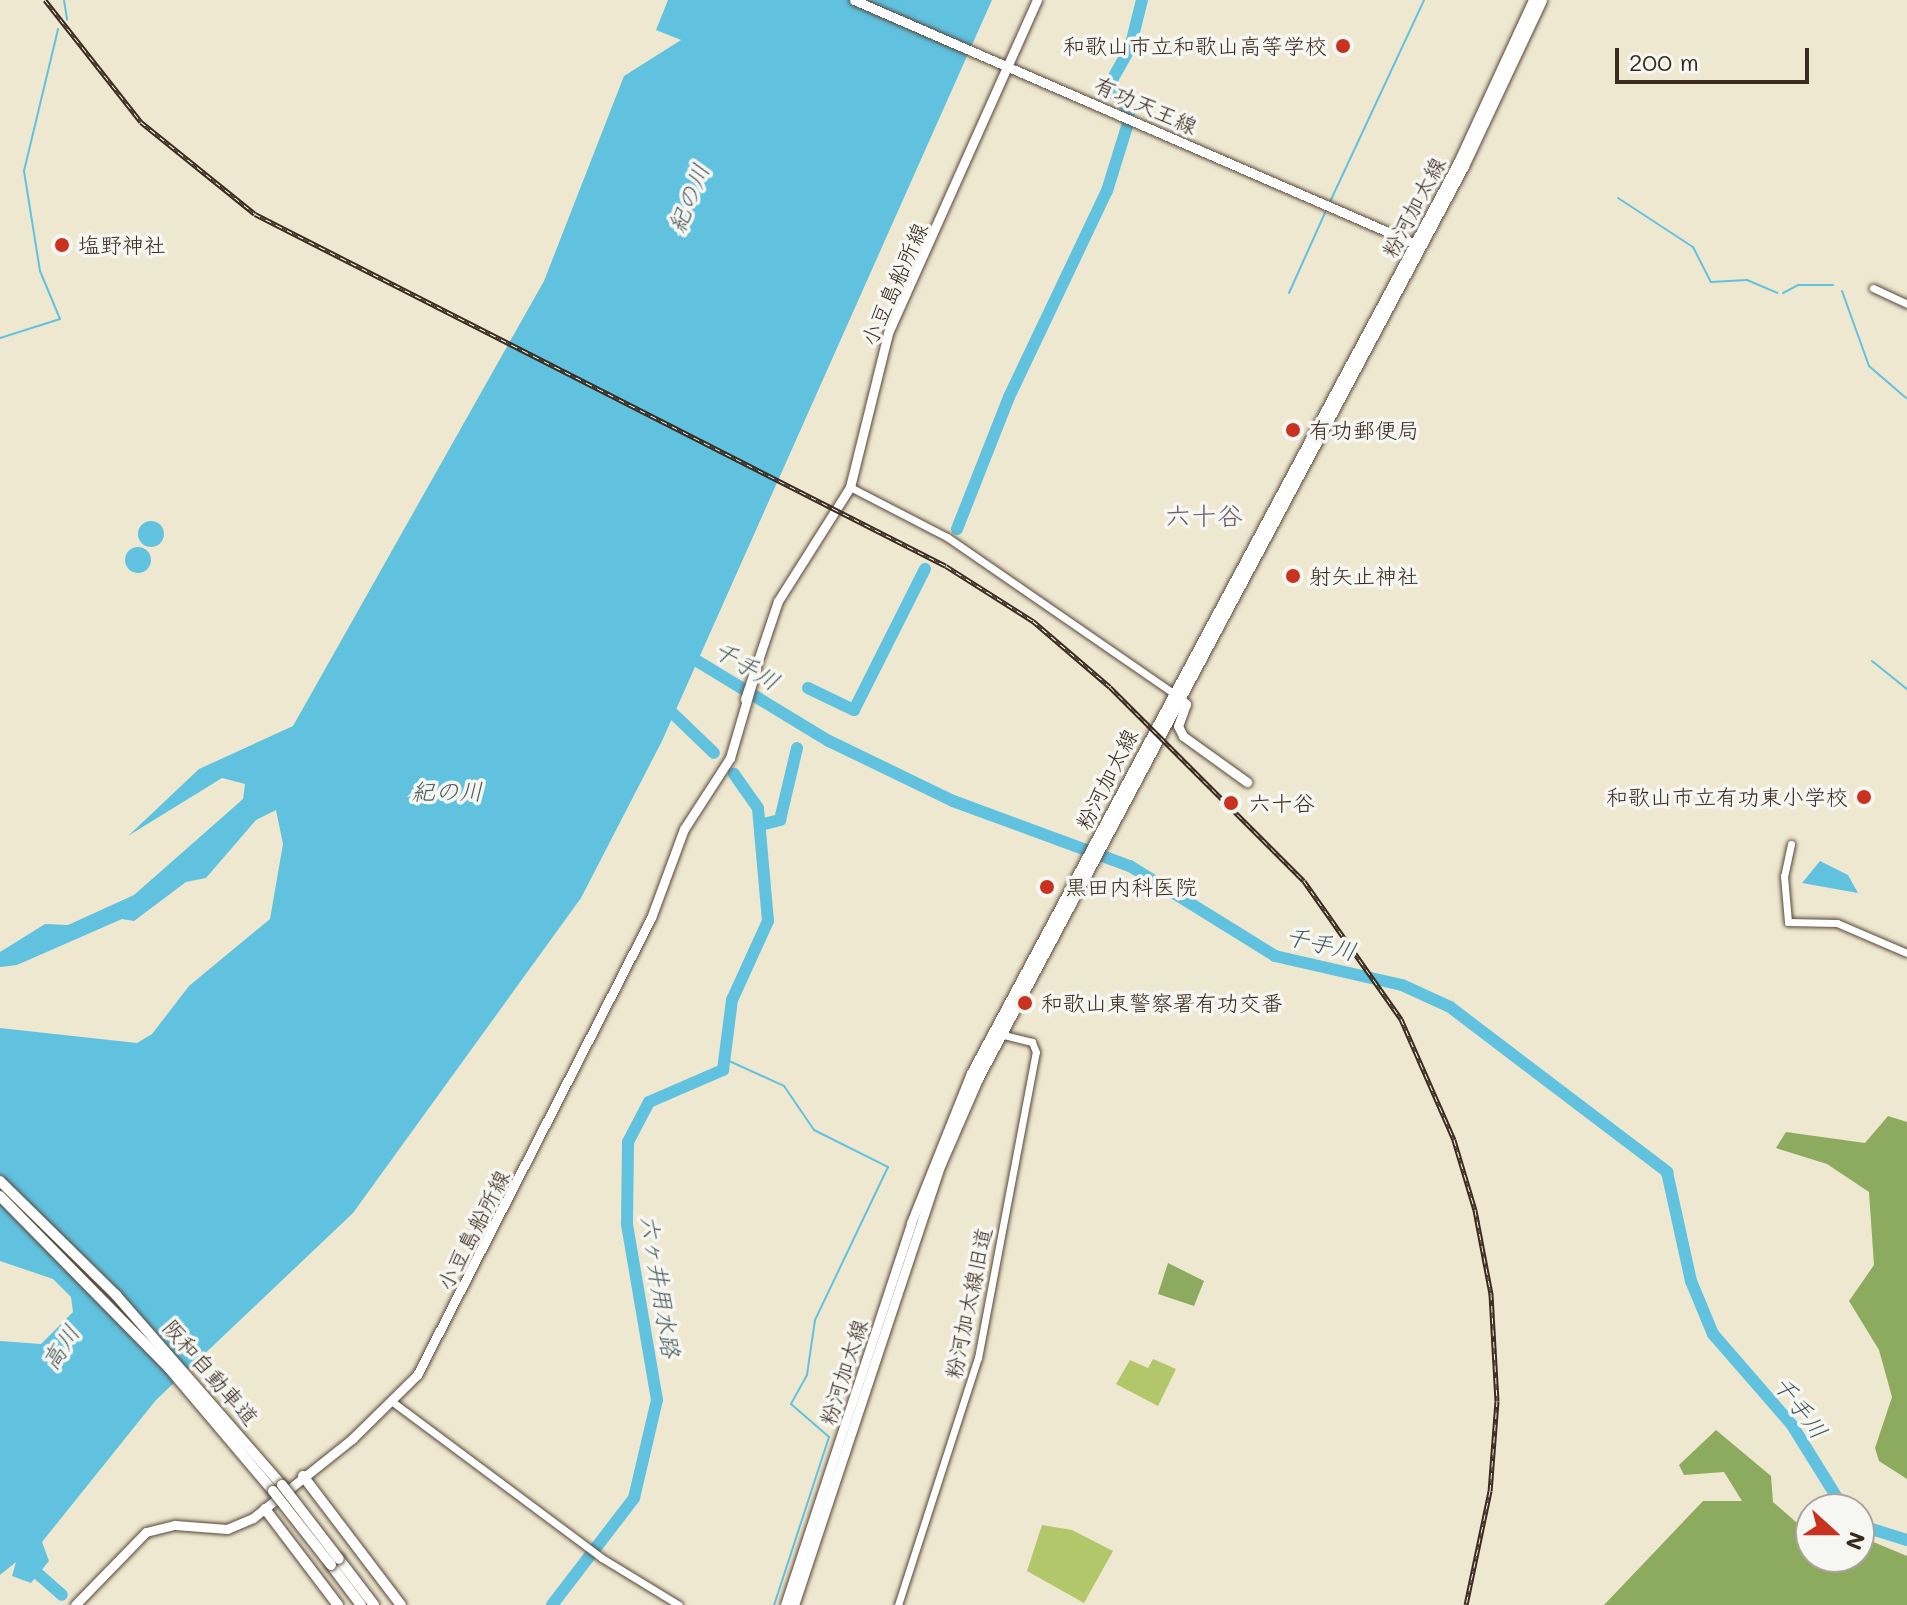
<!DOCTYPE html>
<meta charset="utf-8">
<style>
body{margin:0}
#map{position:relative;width:1907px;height:1605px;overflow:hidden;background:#efe8d0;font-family:Mali,"Klee One",sans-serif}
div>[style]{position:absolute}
.green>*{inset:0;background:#b2c66a}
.forest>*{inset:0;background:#8dab5e}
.water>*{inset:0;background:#61c2e0}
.round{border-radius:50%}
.stream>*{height:2px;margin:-1px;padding:0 1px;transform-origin:1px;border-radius:1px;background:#61c2e0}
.river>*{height:12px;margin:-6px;padding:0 6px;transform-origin:6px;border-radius:6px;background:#61c2e0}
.roads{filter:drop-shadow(0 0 2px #564639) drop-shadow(0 0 2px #564639)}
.minor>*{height:7px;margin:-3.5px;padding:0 3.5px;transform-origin:3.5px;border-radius:3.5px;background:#fff}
.major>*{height:9px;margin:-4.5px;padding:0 4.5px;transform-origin:4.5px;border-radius:4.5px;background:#fff}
.highway>*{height:10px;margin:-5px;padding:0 5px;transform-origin:5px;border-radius:5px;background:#fff}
.rail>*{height:5px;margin-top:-2.5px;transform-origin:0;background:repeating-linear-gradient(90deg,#f6f6f2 0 6px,#3b2a1e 0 12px);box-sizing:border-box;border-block:2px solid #3b2a1e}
.bridges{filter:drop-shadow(0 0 2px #564639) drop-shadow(0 0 2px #564639)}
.highway-bridge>*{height:10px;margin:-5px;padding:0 5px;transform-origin:5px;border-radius:5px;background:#fff}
.dots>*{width:22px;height:22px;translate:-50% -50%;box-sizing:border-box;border:4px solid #f6f6f2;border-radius:50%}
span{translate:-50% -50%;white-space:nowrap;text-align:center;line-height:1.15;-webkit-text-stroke:7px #f6f6f2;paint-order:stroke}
.poi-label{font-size:22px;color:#3b2a1e}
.right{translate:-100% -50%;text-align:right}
.left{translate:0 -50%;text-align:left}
.street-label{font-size:22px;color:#3b2a1e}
.water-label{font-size:24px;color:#465858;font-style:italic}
.quarter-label{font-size:26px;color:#695b66}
.north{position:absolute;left:1795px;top:1493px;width:80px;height:80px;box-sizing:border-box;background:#f6f6f2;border:2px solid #aba49d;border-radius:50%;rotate:111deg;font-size:22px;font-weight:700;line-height:32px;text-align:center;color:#3b2a1e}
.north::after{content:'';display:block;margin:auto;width:28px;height:36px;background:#c8321e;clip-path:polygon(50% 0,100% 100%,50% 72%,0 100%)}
.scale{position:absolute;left:1615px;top:48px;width:194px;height:36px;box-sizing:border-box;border:4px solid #3b2a1e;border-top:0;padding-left:10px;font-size:24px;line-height:28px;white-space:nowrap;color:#3b2a1e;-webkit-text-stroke:6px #f6f6f2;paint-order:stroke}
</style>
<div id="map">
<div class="green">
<div style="clip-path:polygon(1153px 1359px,1176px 1369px,1158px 1406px,1116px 1384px,1130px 1360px,1148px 1368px)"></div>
<div style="clip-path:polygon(1042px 1525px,1072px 1530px,1113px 1551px,1084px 1603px,1027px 1571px)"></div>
</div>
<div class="forest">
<div style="clip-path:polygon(1888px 1116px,1907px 1122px,1907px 1479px,1879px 1461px,1875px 1448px,1892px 1397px,1879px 1350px,1849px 1301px,1874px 1265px,1869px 1192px,1827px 1164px,1776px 1148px,1786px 1132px,1865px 1143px)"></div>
<div style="clip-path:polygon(1168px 1263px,1204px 1281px,1194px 1306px,1158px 1294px)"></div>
<div style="clip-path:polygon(1716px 1430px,1771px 1476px,1773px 1502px,1796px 1522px,1811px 1525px,1811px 1557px,1859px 1557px,1859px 1536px,1907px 1556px,1907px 1605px,1604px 1605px,1703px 1501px,1742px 1501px,1724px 1472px,1684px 1475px,1679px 1465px)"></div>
</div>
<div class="water">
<div style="clip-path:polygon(668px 0,992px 0,662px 741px,581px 898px,353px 1213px,156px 1400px,42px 1542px,49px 1561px,31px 1583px,12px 1576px,16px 1562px,0 1575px,0 1341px,41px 1344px,73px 1312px,71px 1297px,53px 1279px,0 1261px,0 1028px,137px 1043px,152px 1034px,189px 986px,270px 919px,283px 844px,276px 810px,256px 820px,206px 878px,186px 882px,134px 921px,122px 919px,17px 965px,0 967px,0 952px,45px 924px,68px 925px,134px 895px,243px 799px,245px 784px,222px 778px,128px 836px,199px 769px,293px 726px,544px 281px,624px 76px,681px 40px,656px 30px)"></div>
<div class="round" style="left:138px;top:521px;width:26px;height:26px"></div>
<div class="round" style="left:125px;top:547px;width:26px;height:26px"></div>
<div style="clip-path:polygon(1820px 861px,1848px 875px,1858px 893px,1802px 883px)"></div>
</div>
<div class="stream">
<div style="left:64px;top:0;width:20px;rotate:81deg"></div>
<div style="left:1618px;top:198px;width:90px;rotate:33.2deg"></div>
<div style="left:1693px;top:247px;width:39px;rotate:63deg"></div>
<div style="left:1711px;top:282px;width:36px;rotate:-3deg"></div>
<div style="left:1747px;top:280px;width:33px;rotate:23deg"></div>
<div style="left:1329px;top:204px;width:225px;rotate:-65deg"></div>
<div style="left:1842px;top:291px;width:80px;rotate:70.2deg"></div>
<div style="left:1869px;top:366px;width:49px;rotate:40.9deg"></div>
<div style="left:1289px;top:293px;width:88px;rotate:-65.8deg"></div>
<div style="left:1783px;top:293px;width:17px;rotate:-28deg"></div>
<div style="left:1798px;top:285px;width:35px"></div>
<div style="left:0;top:338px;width:63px;rotate:-17.6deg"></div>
<div style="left:60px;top:319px;width:52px;rotate:-112.6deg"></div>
<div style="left:40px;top:271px;width:101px;rotate:-99.1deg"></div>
<div style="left:24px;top:171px;width:146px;rotate:-76.5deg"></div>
<div style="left:1872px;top:661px;width:45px;rotate:38.7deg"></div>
<div style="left:727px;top:1060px;width:63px;rotate:24.5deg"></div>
<div style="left:784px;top:1086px;width:53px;rotate:55.7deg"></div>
<div style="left:814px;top:1130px;width:83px;rotate:26.6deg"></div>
<div style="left:888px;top:1167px;width:170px;rotate:115.5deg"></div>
<div style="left:815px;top:1320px;width:56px;rotate:98.3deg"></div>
<div style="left:807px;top:1375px;width:33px;rotate:119deg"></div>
<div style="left:791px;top:1404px;width:50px;rotate:41deg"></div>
<div style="left:829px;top:1437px;width:177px;rotate:108.1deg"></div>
</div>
<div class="river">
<div style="left:1130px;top:111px;width:33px;rotate:-133deg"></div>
<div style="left:1108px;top:87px;width:45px;rotate:-60.6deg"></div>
<div style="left:1130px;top:48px;width:49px;rotate:-76deg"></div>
<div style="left:957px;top:529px;width:142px;rotate:-68.5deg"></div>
<div style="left:1009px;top:397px;width:228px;rotate:-64.6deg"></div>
<div style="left:1107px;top:191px;width:74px;rotate:-72.8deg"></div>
<div style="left:684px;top:653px;width:170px;rotate:31.3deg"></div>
<div style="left:829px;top:741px;width:138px;rotate:25.8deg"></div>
<div style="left:953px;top:801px;width:189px;rotate:20.2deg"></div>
<div style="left:1130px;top:866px;width:171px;rotate:31.8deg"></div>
<div style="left:1275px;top:956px;width:130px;rotate:12.9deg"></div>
<div style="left:1402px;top:985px;width:53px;rotate:24.6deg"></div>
<div style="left:1450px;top:1007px;width:273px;rotate:37.2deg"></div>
<div style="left:1667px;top:1172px;width:112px;rotate:77.6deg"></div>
<div style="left:1691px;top:1281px;width:57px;rotate:67.5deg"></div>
<div style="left:1713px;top:1334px;width:121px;rotate:49deg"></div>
<div style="left:1792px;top:1425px;width:99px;rotate:58.2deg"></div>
<div style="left:808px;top:688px;width:51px;rotate:25.6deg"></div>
<div style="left:854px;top:710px;width:158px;rotate:-63.3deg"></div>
<div style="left:662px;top:703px;width:72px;rotate:43.9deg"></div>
<div style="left:760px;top:825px;width:21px;rotate:-14deg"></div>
<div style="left:780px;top:820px;width:74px;rotate:-76.7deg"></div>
<div style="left:1859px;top:1525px;width:50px;rotate:17.4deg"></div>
<div style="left:28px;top:1565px;width:45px;rotate:41.4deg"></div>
<div style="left:552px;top:1605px;width:135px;rotate:-52.5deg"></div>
<div style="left:634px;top:1498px;width:101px;rotate:-76.8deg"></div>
<div style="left:657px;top:1400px;width:179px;rotate:-99.7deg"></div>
<div style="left:627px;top:1224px;width:82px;rotate:-89.3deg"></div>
<div style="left:628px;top:1142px;width:45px;rotate:-62.3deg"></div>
<div style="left:649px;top:1102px;width:81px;rotate:-23.4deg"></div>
<div style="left:723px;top:1070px;width:71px;rotate:-82.7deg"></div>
<div style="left:732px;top:1000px;width:87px;rotate:-65.5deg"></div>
<div style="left:768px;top:921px;width:113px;rotate:-95.1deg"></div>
<div style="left:758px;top:808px;width:42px;rotate:-125.2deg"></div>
</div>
<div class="roads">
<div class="minor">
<div style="left:1873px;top:288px;width:38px;rotate:25deg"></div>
<div style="left:850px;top:487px;width:109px;rotate:27.3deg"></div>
<div style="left:947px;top:537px;width:275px;rotate:34.6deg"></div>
<div style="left:1791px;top:844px;width:33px;rotate:102deg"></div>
<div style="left:1784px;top:876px;width:46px;rotate:85deg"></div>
<div style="left:1788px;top:922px;width:49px;rotate:1.2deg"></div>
<div style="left:1837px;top:923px;width:76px;rotate:23.2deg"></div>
<div style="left:394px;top:1403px;width:259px;rotate:36.7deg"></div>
<div style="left:602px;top:1558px;width:90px;rotate:31.4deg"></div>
<div style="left:898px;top:1605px;width:260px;rotate:-72.1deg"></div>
<div style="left:978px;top:1358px;width:311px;rotate:-79.3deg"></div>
<div style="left:1036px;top:1052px;width:11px;rotate:-112deg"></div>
<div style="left:1032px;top:1042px;width:36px;rotate:-166deg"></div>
</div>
<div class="major">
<div style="left:854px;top:0;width:615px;rotate:23.48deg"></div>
<div style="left:1175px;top:694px;width:15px;rotate:42deg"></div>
<div style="left:1186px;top:704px;width:23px;rotate:110deg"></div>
<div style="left:1178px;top:726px;width:11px;rotate:63deg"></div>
<div style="left:1183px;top:736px;width:79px;rotate:35.7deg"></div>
<div style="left:745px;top:699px;width:103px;rotate:-71.4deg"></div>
<div style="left:778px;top:601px;width:135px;rotate:-57.7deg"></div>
<div style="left:850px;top:487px;width:159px;rotate:-76.1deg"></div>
<div style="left:888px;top:333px;width:365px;rotate:-65.9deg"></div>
<div style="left:75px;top:1605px;width:102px;rotate:-45.8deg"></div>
<div style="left:146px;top:1532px;width:30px;rotate:-14deg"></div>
<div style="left:175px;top:1525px;width:52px;rotate:4.4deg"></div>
<div style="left:227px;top:1529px;width:28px;rotate:-23deg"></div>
<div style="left:253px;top:1518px;width:127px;rotate:-38.6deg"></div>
<div style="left:352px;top:1439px;width:91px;rotate:-44.6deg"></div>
<div style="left:417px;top:1375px;width:513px;rotate:-62.89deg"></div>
<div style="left:651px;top:918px;width:95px;rotate:-69.7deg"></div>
<div style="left:684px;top:829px;width:85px;rotate:-57.1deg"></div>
<div style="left:730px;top:758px;width:93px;rotate:-73.7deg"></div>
<div style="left:785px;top:1605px;width:402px;rotate:-71.7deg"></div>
<div style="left:911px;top:1223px;width:162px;rotate:-68.2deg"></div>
<div style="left:971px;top:1073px;width:1033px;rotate:-61.87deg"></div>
<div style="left:1458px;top:162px;width:179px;rotate:-65.2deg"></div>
<div style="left:794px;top:1605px;width:465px;rotate:-71.6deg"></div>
<div style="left:941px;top:1164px;width:93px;rotate:-66.5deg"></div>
<div style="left:978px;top:1079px;width:1034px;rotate:-61.97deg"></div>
<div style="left:1464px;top:166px;width:183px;rotate:-64.8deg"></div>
</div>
<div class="highway">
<div style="left:0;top:1181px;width:163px;rotate:44.5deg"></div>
<div style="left:116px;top:1295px;width:252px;rotate:48.9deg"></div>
<div style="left:0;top:1196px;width:241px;rotate:45.5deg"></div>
<div style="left:169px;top:1368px;width:161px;rotate:49.8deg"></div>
<div style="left:303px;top:1476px;width:162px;rotate:52.8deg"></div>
<div style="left:265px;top:1509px;width:121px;rotate:52.8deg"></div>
<div style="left:339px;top:1559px;width:58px;rotate:52.7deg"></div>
<div style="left:331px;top:1565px;width:50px;rotate:53.1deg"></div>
</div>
</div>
<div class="rail">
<div style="left:45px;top:0;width:155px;rotate:51.8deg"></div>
<div style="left:141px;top:122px;width:146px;rotate:38.9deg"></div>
<div style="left:255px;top:214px;width:775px;rotate:26.99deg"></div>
<div style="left:946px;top:566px;width:103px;rotate:32.3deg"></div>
<div style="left:1033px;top:621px;width:101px;rotate:40.6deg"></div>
<div style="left:1110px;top:687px;width:274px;rotate:45deg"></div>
<div style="left:1304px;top:881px;width:169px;rotate:54.9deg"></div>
<div style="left:1401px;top:1019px;width:132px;rotate:66.3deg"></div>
<div style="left:1454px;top:1140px;width:73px;rotate:73.3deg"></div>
<div style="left:1475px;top:1210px;width:86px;rotate:79.2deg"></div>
<div style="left:1491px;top:1294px;width:107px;rotate:86.8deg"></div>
<div style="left:1497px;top:1401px;width:90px;rotate:94.4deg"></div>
<div style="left:1490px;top:1491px;width:116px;rotate:101.9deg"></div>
</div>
<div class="bridges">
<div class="highway-bridge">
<div style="left:282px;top:1485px;width:93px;rotate:52.4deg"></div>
<div style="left:273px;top:1491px;width:94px;rotate:51.9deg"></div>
</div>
</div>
<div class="dots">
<div style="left:1343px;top:46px;background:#c8321e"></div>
<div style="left:62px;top:245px;background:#c8321e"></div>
<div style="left:1293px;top:430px;background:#c8321e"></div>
<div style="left:1293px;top:576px;background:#c8321e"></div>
<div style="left:1864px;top:797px;background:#c8321e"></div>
<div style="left:1231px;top:803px;background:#c8321e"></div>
<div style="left:1047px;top:887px;background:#c8321e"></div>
<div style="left:1025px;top:1003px;background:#c8321e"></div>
</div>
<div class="poi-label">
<span class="right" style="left:1327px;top:46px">和歌山市立和歌山高等学校</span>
<span class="left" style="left:78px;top:245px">塩野神社</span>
<span class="left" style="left:1309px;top:430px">有功郵便局</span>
<span class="left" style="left:1309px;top:576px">射矢止神社</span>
<span class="right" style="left:1848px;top:797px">和歌山市立有功東小学校</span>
<span class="left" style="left:1249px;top:803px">六十谷</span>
<span class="left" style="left:1065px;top:887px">黒田内科医院</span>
<span class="left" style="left:1041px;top:1003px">和歌山東警察署有功交番</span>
</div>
<div class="street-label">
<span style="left:1146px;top:105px;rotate:24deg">有功天王線</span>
<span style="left:1413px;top:207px;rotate:-62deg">粉河加太線</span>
<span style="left:894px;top:284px;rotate:-66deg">小豆島船所線</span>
<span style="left:1106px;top:779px;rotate:-63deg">粉河加太線</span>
<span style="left:473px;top:1230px;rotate:-63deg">小豆島船所線</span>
<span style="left:968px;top:1303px;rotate:-78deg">粉河加太線旧道</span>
<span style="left:211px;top:1372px;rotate:49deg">阪和自動車道</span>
<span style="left:843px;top:1372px;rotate:-72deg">粉河加太線</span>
</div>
<div class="water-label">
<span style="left:688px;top:198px;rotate:-68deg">紀の川</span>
<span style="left:747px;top:665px;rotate:31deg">千手川</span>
<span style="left:447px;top:791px">紀の川</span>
<span style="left:1321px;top:943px;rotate:14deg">千手川</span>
<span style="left:661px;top:1286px;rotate:81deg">六ヶ井用水路</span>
<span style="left:60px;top:1347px;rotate:-57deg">高川</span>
<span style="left:1801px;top:1407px;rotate:53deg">千手川</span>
</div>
<div class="quarter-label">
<span style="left:1204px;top:516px">六十谷</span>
</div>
<div class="north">N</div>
<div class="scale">200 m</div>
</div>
